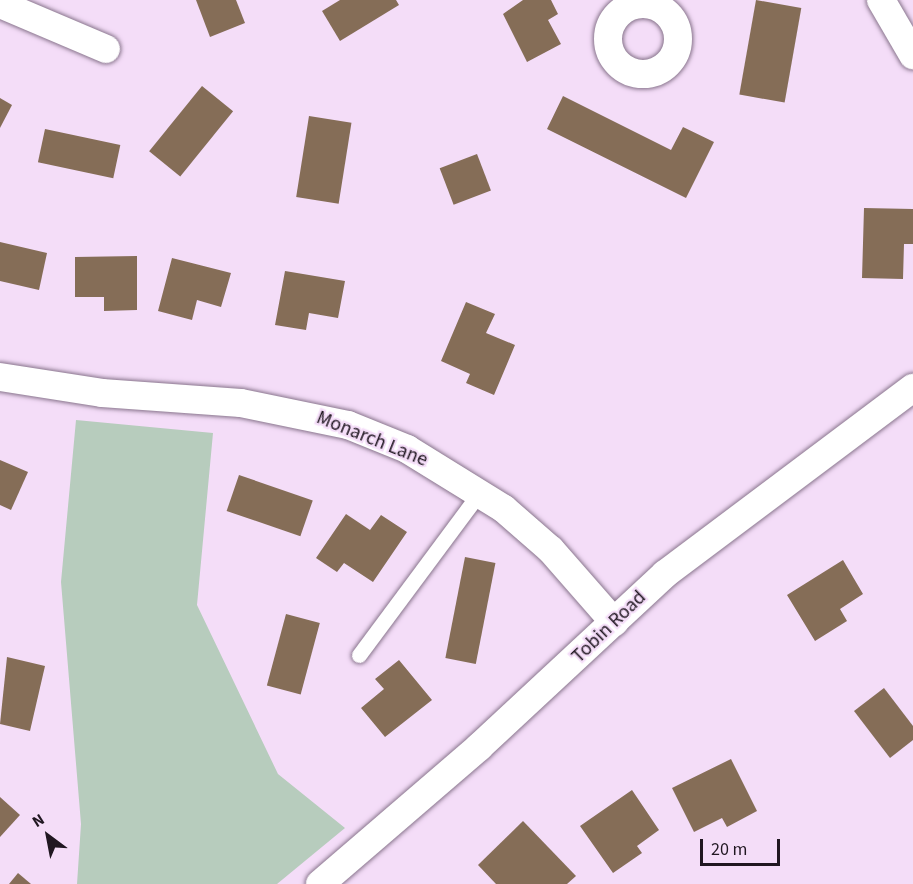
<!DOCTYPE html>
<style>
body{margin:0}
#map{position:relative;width:913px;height:884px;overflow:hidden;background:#f4ddf8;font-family:"Source Sans 3",sans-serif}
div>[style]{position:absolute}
.green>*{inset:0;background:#b7ccbd}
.building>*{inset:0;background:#856d57;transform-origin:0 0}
.roads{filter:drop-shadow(0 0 2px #89758d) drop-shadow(0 0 2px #89758d)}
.service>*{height:15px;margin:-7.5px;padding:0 7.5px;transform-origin:7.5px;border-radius:7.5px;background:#fff}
.minor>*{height:28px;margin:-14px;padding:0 14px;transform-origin:14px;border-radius:14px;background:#fff}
.minor>.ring{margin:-14px;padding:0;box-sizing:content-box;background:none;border:28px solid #fff;border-radius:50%}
span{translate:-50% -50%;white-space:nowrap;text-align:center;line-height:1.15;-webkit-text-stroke:4.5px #f4ddf8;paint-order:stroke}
.street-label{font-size:20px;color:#201721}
.north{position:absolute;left:18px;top:806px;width:60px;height:60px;-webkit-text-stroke:4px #f4ddf8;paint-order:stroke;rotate:328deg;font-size:16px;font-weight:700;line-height:24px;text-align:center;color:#201721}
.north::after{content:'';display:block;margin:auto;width:21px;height:27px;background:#201721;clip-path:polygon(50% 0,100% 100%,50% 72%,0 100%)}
.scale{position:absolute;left:700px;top:839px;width:80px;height:27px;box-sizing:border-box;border:3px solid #201721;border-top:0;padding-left:8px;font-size:18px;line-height:21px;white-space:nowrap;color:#201721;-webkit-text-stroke:4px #f4ddf8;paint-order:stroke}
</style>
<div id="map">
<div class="green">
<div style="clip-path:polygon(76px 420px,213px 433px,197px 605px,278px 774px,345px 828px,277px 884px,77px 884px,81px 824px,61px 582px)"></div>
</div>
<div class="building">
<div style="clip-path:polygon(196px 0,236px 0,245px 23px,210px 37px)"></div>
<div style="clip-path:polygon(340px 0,396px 0,399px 5px,340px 41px,322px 11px)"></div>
<div style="clip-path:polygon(523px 0,551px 0,558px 14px,548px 20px,561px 44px,527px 62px,503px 14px)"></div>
<div style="left:756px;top:0;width:46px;height:96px;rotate:10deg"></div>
<div style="left:202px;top:86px;width:40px;height:84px;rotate:39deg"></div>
<div style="clip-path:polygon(563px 96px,671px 150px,683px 127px,714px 142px,686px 198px,547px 129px)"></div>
<div style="clip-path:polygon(0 98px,12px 105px,0 128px)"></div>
<div style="left:309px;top:116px;width:43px;height:82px;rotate:9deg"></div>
<div style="left:45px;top:129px;width:77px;height:34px;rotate:12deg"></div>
<div style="left:477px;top:154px;width:39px;height:40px;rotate:69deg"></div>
<div style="clip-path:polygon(864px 208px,913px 209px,913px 244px,904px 244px,903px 279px,862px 278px)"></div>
<div style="clip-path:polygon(0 242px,47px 253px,39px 290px,0 281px)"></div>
<div style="clip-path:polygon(137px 256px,137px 310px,104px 311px,104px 297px,75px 297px,75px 257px)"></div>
<div style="clip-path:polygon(172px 258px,231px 273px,221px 307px,197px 300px,192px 320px,158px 311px)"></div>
<div style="clip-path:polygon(285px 271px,345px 281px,338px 318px,309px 313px,306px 330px,275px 325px)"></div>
<div style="clip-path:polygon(466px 302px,495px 314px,486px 333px,515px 345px,494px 395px,466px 383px,470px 374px,441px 361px)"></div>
<div style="clip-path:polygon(0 460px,28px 472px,11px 510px,0 505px)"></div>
<div style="left:239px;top:475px;width:78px;height:38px;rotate:19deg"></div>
<div style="clip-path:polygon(346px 514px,370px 530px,381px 515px,407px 532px,373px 582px,344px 563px,337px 572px,316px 558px)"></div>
<div style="left:465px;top:557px;width:31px;height:103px;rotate:11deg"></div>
<div style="clip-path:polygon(843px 560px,863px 594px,840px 609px,847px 621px,815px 641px,787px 595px)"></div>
<div style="left:286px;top:614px;width:35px;height:74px;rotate:15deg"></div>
<div style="clip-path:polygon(7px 657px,45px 666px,30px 731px,0 724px)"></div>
<div style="clip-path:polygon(399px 660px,432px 700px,385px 737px,361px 708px,384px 689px,375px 679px)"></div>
<div style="clip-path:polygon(884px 688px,913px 726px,913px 740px,890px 758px,854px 711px)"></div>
<div style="clip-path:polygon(731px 759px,757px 811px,727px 827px,722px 818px,694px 832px,672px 788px)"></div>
<div style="clip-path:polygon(632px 790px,659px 830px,637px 846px,642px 853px,613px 873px,580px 826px)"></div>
<div style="clip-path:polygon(0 797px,20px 815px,0 837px)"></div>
<div style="clip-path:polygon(523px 821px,576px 876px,567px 884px,496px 884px,478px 865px)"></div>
<div style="clip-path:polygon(18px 873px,31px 884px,9px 884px)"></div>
</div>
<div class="roads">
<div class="service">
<div style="left:359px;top:655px;width:203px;rotate:-53.4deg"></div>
</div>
<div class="minor">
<div style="left:881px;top:0;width:64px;rotate:59.8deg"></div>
<div class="ring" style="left:608px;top:4px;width:42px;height:42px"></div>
<div style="left:0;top:4px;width:115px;rotate:23deg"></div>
<div style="left:0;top:377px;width:103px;rotate:8.9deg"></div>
<div style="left:102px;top:393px;width:139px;rotate:4.1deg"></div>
<div style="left:241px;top:403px;width:109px;rotate:11.6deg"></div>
<div style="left:348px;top:425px;width:64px;rotate:22.1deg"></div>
<div style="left:407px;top:449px;width:114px;rotate:31.7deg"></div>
<div style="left:504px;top:509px;width:62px;rotate:41.1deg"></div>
<div style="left:551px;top:550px;width:96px;rotate:48.8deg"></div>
<div style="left:320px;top:884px;width:210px;rotate:-40.7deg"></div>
<div style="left:479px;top:747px;width:254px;rotate:-42.9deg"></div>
<div style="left:665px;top:574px;width:310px;rotate:-36.9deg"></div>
</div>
</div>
<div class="street-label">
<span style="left:372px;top:439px;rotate:22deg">Monarch Lane</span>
<span style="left:609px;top:627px;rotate:-44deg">Tobin Road</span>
</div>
<div class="north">N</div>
<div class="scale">20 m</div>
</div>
